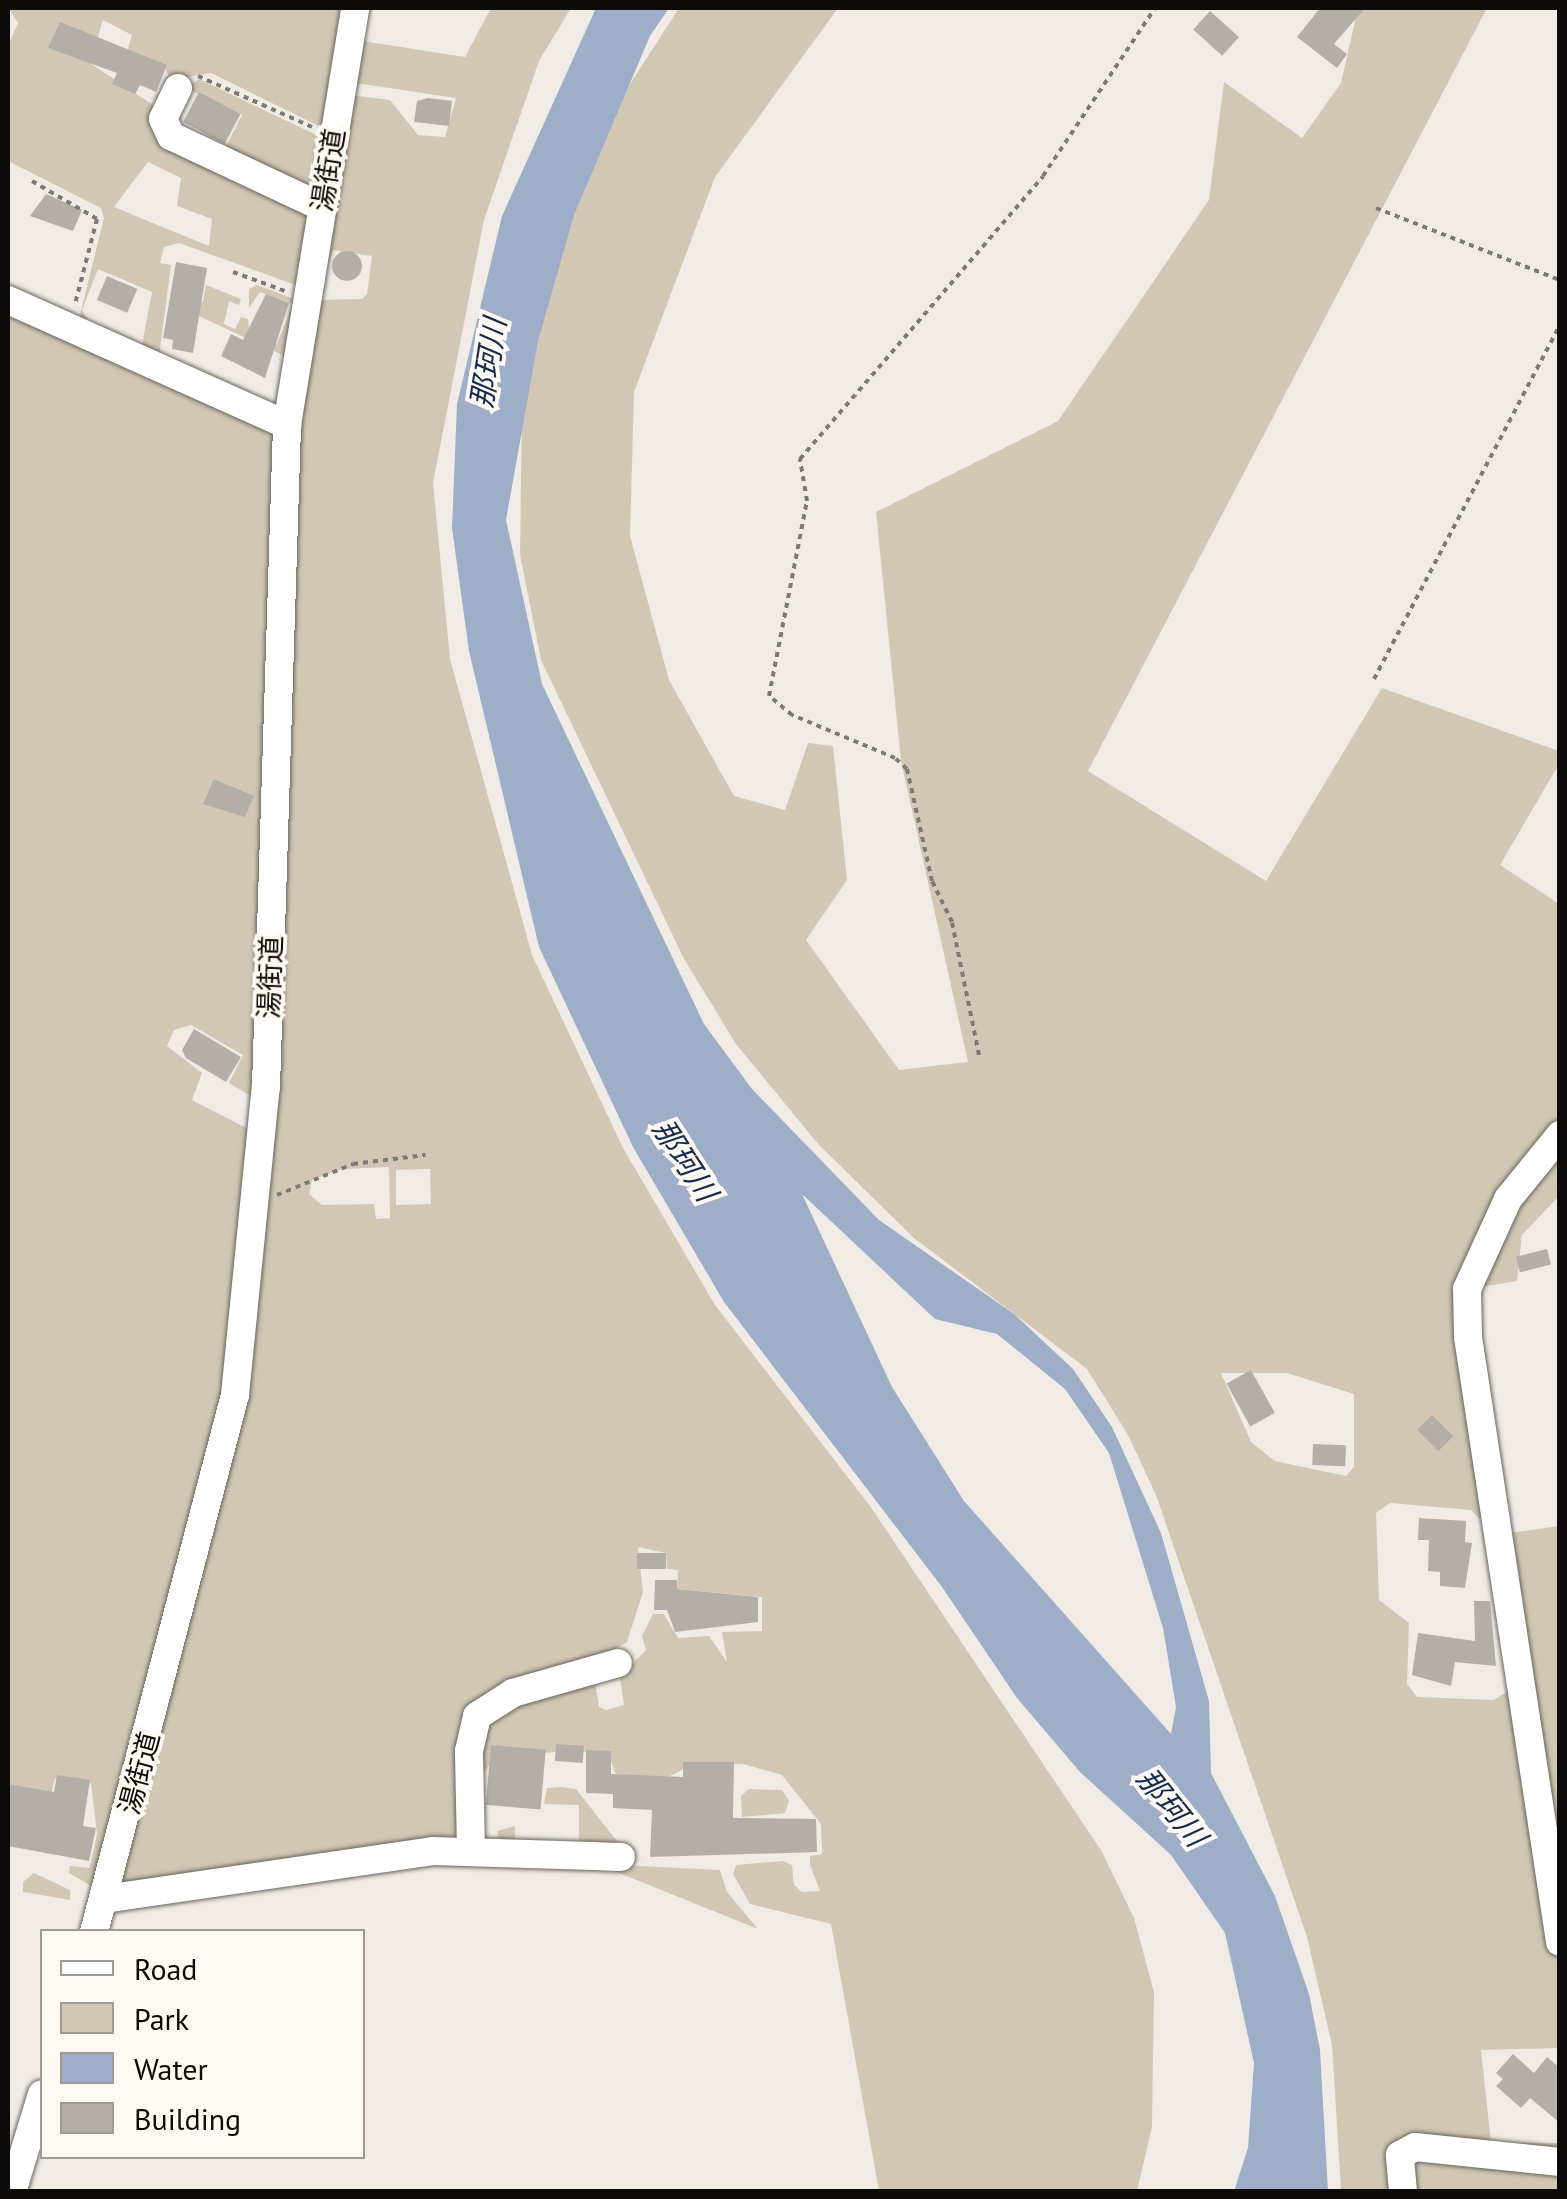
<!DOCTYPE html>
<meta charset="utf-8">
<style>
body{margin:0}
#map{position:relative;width:1567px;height:2199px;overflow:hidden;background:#f0ece5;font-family:"PT Sans","Noto Sans JP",sans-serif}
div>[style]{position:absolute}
.green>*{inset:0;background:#d2c7b4}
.water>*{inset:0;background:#9eaec9}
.building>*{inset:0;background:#b3afa8;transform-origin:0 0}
.round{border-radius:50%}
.path>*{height:4px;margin-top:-2px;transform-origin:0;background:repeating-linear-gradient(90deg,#7d7a76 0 5px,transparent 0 10px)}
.roads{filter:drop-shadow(0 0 2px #68645d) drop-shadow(0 0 2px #68645d)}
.minor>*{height:28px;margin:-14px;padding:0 14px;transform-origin:14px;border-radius:14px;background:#fff}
span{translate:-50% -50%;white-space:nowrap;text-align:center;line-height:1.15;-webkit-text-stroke:8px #fef9f2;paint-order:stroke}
.street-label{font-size:28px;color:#0d0b09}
.water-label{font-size:30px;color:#152c50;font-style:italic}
.frame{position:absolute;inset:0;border:10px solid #0d0b09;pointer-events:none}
.legend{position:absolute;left:40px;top:1929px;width:325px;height:230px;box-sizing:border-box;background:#fef9f2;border:2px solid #9e9a95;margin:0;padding:12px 18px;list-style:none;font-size:30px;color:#0d0b09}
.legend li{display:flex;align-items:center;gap:20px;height:50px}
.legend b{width:50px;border:2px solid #9e9a95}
</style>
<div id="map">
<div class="green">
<div style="clip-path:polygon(evenodd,8px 8px,350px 8px,329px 131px,211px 73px,171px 80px,163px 65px,126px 55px,132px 35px,103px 20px,90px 63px,153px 105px,157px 115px,311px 207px,301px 287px,179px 243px,164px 247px,160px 263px,171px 265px,159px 357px,141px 349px,152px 292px,98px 269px,82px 310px,90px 324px,79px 319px,104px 218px,101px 208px,8px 161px,8px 46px,18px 23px,8px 8px,148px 162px,181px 178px,177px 206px,212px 219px,209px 246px,114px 207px,148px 162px)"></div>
<div style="clip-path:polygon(evenodd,491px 8px,571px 8px,539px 61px,484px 220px,433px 483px,450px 659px,532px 955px,623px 1148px,715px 1305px,870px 1506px,1101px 1850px,1134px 1918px,1154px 1992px,1152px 2127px,1137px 2191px,879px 2191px,831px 1924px,750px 1904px,733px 1874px,736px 1865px,783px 1861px,792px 1865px,794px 1885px,802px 1892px,820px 1891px,810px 1865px,810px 1856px,822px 1854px,821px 1824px,782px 1775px,743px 1764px,690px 1766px,660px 1781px,618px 1780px,610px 1758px,578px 1750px,495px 1757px,482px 1775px,463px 1839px,128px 1890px,98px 1881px,91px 1886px,69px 1873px,70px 1866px,89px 1868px,91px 1862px,97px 1834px,91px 1783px,55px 1778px,44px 1824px,23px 1789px,8px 1787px,8px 309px,294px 432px,315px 300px,362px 299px,367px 294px,372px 256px,333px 250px,326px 272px,351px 95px,390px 100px,418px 135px,445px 137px,456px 98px,349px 82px,356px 40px,465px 57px,491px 8px,191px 1025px,243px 1055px,229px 1083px,267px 1106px,256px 1133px,192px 1100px,202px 1073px,167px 1046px,174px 1030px,191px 1025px,491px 8px,389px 1167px,390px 1218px,376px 1219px,374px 1204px,322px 1205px,309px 1194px,312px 1180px,342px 1169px,389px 1167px,491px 8px,430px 1169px,431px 1204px,396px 1205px,396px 1170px,430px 1169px,491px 8px,638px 1547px,666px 1553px,667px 1569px,678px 1570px,677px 1589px,762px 1597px,762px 1631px,722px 1632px,727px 1662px,709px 1636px,678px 1638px,664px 1614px,653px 1614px,642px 1636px,646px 1650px,620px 1677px,624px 1705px,606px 1710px,599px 1707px,592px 1663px,627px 1642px,643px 1592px,638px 1547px)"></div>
<div style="clip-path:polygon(evenodd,679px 8px,838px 8px,715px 177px,634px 392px,630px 536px,669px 680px,734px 796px,785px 810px,808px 743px,833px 746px,847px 880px,806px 940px,899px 1070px,968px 1062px,901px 761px,876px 512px,1058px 421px,1209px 200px,1224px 82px,1302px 138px,1341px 83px,1358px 8px,1487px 8px,1088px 771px,1266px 881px,1382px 688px,1559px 751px,1559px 764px,1500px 865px,1559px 904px,1559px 1196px,1522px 1235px,1517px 1281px,1463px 1290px,1495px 1535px,1559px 1526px,1559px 2048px,1481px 2050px,1491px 2143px,1559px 2143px,1559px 2191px,1341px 2191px,1332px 2045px,1307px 1937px,1156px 1495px,1128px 1435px,1087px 1369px,914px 1238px,819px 1145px,736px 1044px,684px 959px,541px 660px,520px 555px,523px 330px,603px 126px,679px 8px,1221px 1373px,1287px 1373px,1354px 1394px,1354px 1467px,1346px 1476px,1275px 1461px,1251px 1442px,1221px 1373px,679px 8px,1390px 1503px,1471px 1510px,1484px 1523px,1509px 1691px,1493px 1700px,1417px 1697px,1407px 1684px,1409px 1623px,1379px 1600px,1376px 1513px,1390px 1503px)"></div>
<div style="clip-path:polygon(199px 79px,327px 140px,317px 199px,224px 150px,242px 115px,186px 88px)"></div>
<div style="clip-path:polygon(206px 285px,241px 299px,239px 305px,229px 301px,224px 324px,235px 329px,241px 317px,248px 319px,249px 332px,277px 344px,293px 304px,260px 292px,249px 308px,249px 289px,257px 285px,299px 301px,289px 358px,188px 311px,203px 301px)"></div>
<div style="clip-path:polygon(561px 1787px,576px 1789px,620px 1845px,612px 1852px,501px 1849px,497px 1831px,515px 1826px,515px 1844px,579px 1845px,579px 1805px,544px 1804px,547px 1788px)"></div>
<div style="clip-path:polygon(749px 1789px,782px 1790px,789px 1801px,785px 1813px,742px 1817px,741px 1796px)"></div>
<div style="clip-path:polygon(434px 1856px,720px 1870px,727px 1892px,758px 1929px,614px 1871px,434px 1863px)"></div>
<div style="clip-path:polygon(34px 1873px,70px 1890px,70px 1900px,23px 1892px,23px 1882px)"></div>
</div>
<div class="water">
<div style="clip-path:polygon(evenodd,596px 8px,669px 8px,650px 36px,574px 215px,538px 341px,506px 520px,542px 684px,704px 1024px,752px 1089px,879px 1220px,1014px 1314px,1073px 1369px,1112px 1427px,1161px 1533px,1209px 1701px,1211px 1773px,1275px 1896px,1309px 1994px,1320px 2050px,1328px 2191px,1234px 2191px,1248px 2148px,1254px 2063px,1225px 1933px,1171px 1855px,1080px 1772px,1017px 1698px,942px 1587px,724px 1302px,633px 1147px,539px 947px,469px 651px,452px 528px,457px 404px,502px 216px,596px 8px,802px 1194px,935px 1319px,997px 1334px,1065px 1389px,1109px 1453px,1163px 1628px,1176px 1707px,1171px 1734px,964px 1501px,892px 1387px,802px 1194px)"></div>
</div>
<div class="building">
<div style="clip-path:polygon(1320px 8px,1365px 8px,1334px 44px,1347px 54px,1337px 68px,1297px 37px)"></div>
<div style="left:1210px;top:11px;width:39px;height:25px;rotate:42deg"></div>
<div style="clip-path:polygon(60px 22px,167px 65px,156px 92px,140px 85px,135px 94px,112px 84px,117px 73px,48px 48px)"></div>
<div style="left:199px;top:92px;width:47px;height:34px;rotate:28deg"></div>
<div style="clip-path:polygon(428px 98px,452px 101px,449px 126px,414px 122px,417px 101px)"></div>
<div style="clip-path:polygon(46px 194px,82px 210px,73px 231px,30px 216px)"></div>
<div class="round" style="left:332px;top:251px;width:30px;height:30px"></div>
<div style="clip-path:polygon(176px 262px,207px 268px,193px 353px,172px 349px,173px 340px,163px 338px)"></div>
<div style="left:107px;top:276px;width:33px;height:26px;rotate:23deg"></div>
<div style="clip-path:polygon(266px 294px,289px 303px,265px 378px,221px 356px,231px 334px,243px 340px)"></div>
<div style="clip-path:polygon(214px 779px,254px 796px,245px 817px,203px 804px)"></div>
<div style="clip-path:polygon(194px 1029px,241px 1057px,226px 1082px,186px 1058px,182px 1050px)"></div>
<div style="left:1547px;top:1249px;width:16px;height:32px;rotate:76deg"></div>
<div style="left:1251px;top:1370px;width:49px;height:28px;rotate:61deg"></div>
<div style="left:1432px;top:1415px;width:30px;height:21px;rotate:45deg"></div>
<div style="left:1313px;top:1444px;width:33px;height:21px;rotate:2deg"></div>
<div style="clip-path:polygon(1419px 1518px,1466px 1521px,1465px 1542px,1472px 1543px,1465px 1588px,1440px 1586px,1440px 1572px,1428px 1571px,1429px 1540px,1418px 1540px)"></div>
<div style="left:637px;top:1553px;width:29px;height:16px"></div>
<div style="clip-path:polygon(655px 1580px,677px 1580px,677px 1589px,758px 1597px,758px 1622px,675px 1632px,667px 1610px,654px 1610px)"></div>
<div style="clip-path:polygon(1474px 1601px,1490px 1601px,1496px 1666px,1455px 1662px,1451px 1686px,1412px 1675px,1418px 1633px,1475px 1641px)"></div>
<div style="left:556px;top:1744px;width:28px;height:17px;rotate:4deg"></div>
<div style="left:491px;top:1745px;width:55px;height:60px;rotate:5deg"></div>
<div style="clip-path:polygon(586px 1750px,611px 1751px,611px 1774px,683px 1777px,683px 1762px,734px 1762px,733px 1818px,816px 1819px,817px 1852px,650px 1857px,652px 1810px,613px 1808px,613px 1794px,586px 1793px)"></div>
<div style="clip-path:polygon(57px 1775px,90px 1780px,83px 1826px,96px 1828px,89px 1861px,8px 1846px,8px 1784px,54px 1792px)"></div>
<div style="clip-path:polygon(1513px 2054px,1534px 2073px,1547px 2057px,1560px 2068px,1560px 2123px,1530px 2098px,1521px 2108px,1496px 2086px,1503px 2079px,1496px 2073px)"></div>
</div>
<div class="path">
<div style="left:198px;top:76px;width:125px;rotate:24.1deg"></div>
<div style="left:32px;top:181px;width:75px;rotate:30.3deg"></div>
<div style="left:97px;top:219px;width:88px;rotate:104.5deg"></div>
<div style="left:1376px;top:208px;width:198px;rotate:21.4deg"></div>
<div style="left:233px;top:272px;width:55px;rotate:20.1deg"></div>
<div style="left:1374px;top:679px;width:401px;rotate:-62.3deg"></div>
<div style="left:979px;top:1055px;width:136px;rotate:-101.5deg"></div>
<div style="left:952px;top:922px;width:46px;rotate:-116deg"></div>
<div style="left:932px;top:881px;width:115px;rotate:-102.6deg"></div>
<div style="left:907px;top:769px;width:16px;rotate:-137deg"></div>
<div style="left:895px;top:758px;width:112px;rotate:-157.3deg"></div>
<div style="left:792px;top:715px;width:30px;rotate:-140deg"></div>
<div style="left:769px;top:696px;width:199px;rotate:-79deg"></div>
<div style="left:807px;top:501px;width:43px;rotate:-99.5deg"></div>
<div style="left:800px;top:459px;width:373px;rotate:-49.3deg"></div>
<div style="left:1043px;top:176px;width:202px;rotate:-56.3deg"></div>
<div style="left:277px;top:1195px;width:82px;rotate:-22.2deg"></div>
<div style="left:353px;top:1164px;width:73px;rotate:-7.1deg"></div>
</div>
<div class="roads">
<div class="minor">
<div style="left:178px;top:88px;width:34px;rotate:116deg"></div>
<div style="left:163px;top:119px;width:19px;rotate:65deg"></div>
<div style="left:171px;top:136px;width:167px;rotate:25.2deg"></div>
<div style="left:8px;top:300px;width:306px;rotate:24.1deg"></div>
<div style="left:1560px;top:1135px;width:82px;rotate:129.1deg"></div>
<div style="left:1508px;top:1199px;width:99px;rotate:114.5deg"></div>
<div style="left:1467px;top:1289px;width:48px;rotate:88.8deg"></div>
<div style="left:1468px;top:1337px;width:612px;rotate:81.35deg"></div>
<div style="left:471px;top:1850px;width:99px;rotate:-91.2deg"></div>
<div style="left:469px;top:1751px;width:36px;rotate:-77deg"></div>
<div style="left:477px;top:1716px;width:43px;rotate:-32.6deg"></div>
<div style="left:513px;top:1693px;width:109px;rotate:-15.9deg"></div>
<div style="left:104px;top:1899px;width:332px;rotate:-8.3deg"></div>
<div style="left:433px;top:1851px;width:188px;rotate:1.8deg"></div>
<div style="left:94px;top:1932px;width:555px;rotate:-75.29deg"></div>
<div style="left:235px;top:1395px;width:310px;rotate:-84.3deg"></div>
<div style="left:266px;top:1087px;width:662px;rotate:-88.18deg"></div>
<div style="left:287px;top:425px;width:423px;rotate:-80.7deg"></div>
<div style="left:12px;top:2192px;width:102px;rotate:-73deg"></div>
<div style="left:1403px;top:2192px;width:37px;rotate:-95deg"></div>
<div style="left:1400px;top:2155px;width:17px;rotate:-28deg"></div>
<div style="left:1415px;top:2147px;width:146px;rotate:5.9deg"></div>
</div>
</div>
<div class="street-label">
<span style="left:328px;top:170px;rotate:-81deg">湯街道</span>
<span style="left:270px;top:977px;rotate:-88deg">湯街道</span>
<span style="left:139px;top:1773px;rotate:-75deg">湯街道</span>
</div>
<div class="water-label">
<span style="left:488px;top:363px;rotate:-81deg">那珂川</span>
<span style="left:685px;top:1160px;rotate:57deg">那珂川</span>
<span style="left:1172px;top:1807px;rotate:51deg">那珂川</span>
</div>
<div class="frame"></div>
<ul class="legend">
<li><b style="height:12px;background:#fff"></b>Road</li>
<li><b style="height:28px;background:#d2c7b4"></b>Park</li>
<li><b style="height:28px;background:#9eaec9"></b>Water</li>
<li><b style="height:28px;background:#b3afa8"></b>Building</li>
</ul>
</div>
